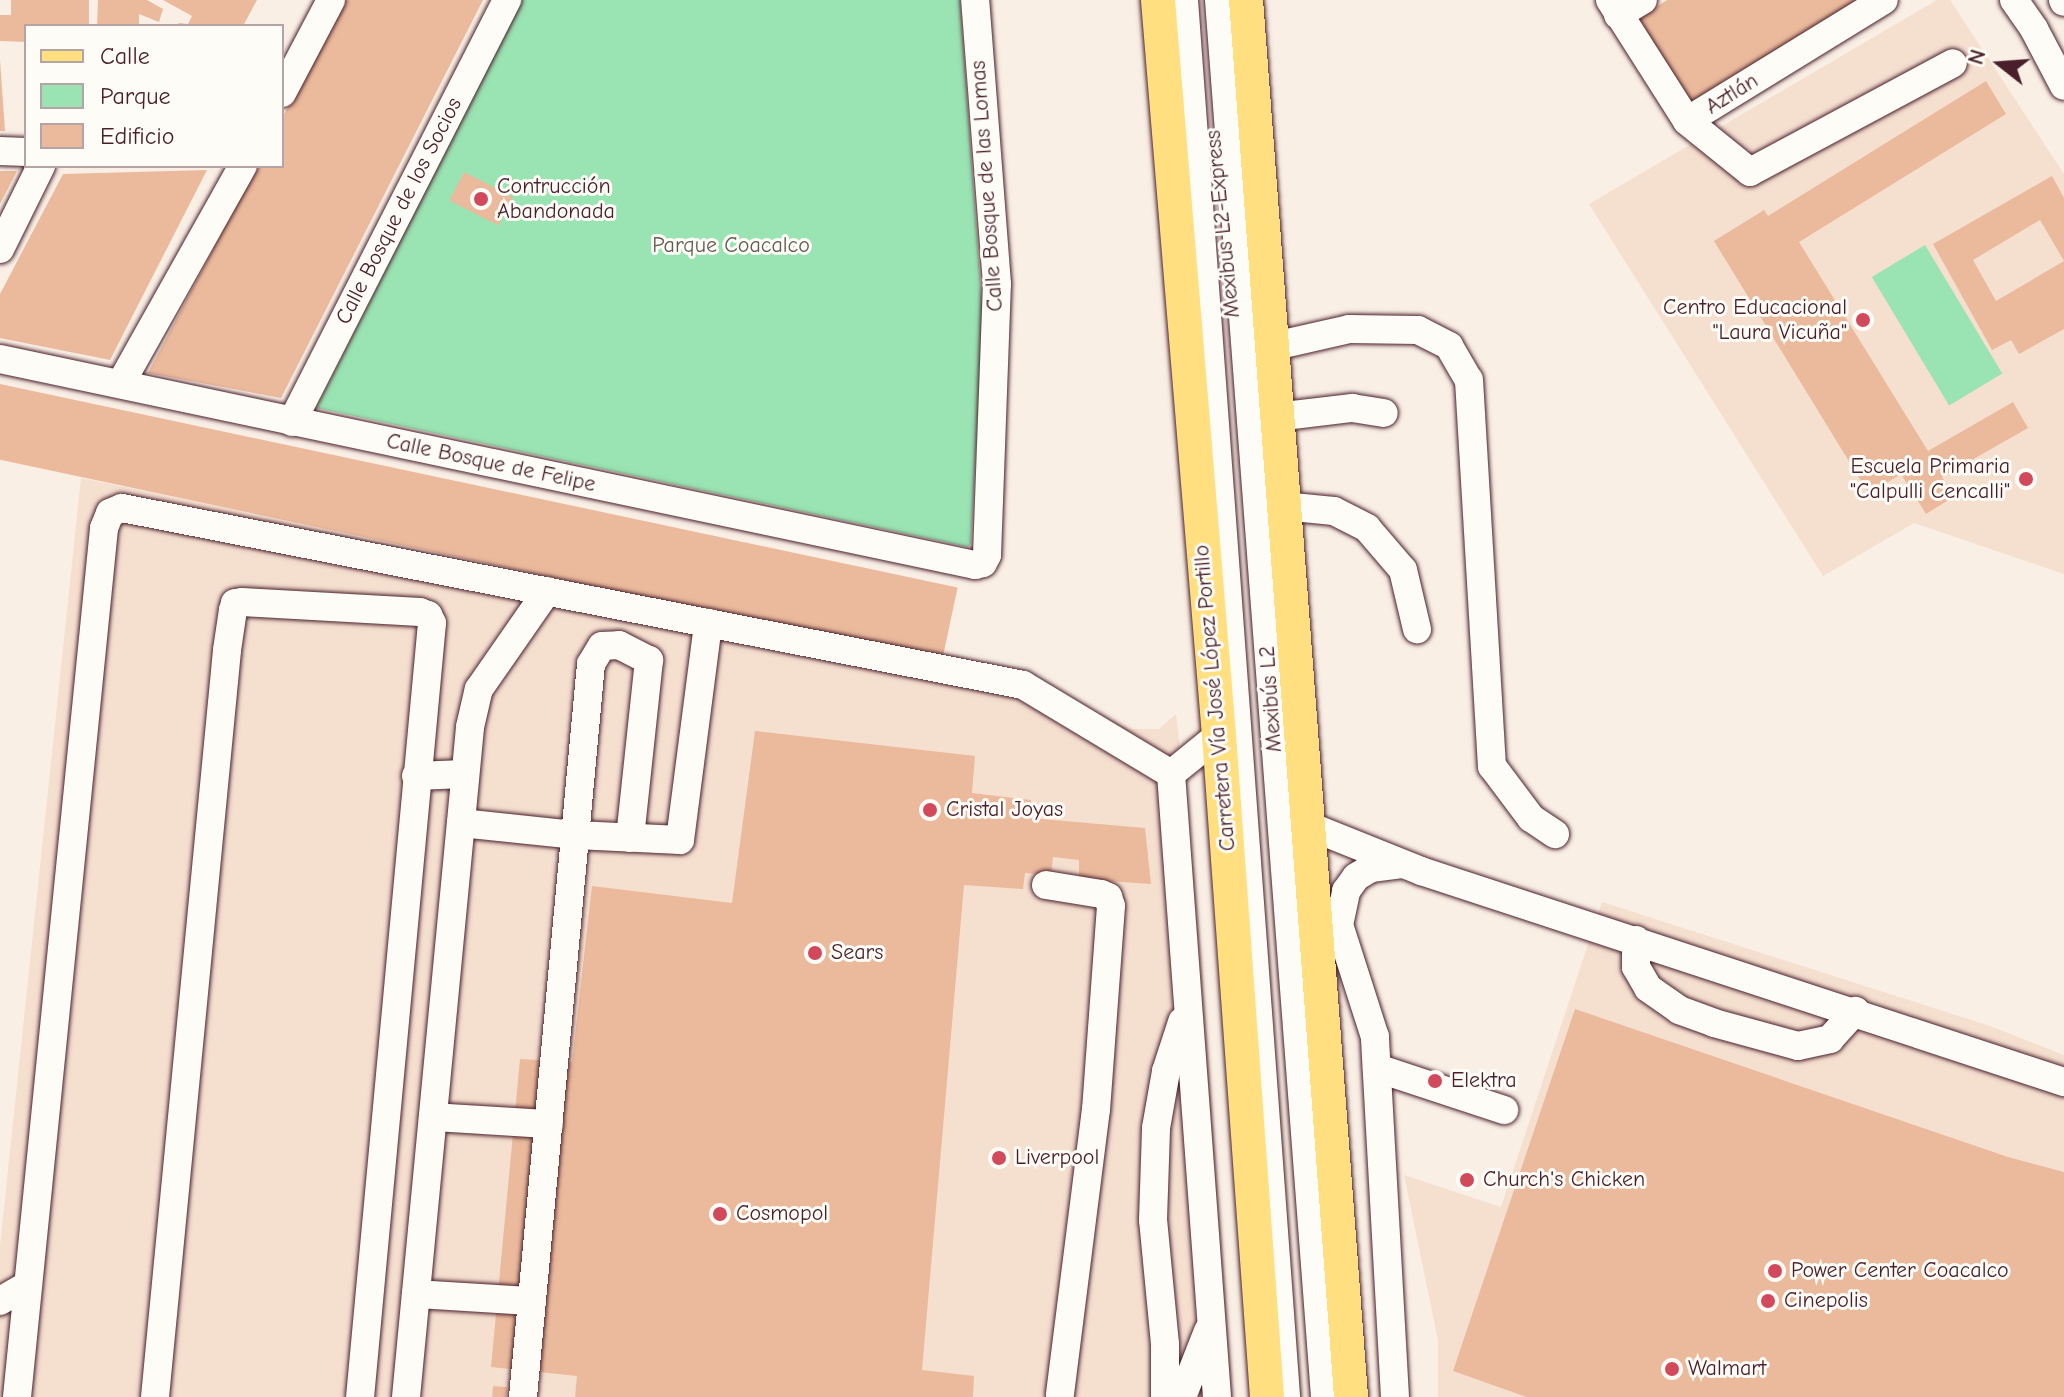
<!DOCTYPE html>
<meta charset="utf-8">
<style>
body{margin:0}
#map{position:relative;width:2064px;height:1397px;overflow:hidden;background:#f9efe5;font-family:"Comic Neue",sans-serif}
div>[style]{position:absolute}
.built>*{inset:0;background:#f5dfcf}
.green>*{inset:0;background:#9ae3b2;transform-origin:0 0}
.building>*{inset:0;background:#ebba9c;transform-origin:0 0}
.roads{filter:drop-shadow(0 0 2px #4a1f2b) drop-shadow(0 0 2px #4a1f2b)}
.minor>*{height:28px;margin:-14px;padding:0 14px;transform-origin:14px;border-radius:14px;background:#fdfcf7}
.major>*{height:34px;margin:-17px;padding:0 17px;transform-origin:17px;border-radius:17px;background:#ffdf80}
.dots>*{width:22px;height:22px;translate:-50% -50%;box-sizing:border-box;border:4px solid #fdfcf7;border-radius:50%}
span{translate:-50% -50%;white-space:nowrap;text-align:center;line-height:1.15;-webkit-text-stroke:6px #fdfcf7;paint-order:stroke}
.street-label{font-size:22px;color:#4a1f2b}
.poi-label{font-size:22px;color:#4a1f2b}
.left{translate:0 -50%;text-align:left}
.right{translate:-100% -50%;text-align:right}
.park-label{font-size:22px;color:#625a54}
.legend{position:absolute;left:24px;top:24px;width:260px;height:144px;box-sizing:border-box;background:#fdfcf7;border:2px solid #b5a4a5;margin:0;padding:10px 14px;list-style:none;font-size:24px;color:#4a1f2b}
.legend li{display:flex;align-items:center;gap:16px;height:40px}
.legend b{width:40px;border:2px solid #b5a4a5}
.north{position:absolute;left:1960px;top:24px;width:80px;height:80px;-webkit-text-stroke:6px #fdfcf7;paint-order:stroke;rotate:287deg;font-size:22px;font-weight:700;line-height:32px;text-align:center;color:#4a1f2b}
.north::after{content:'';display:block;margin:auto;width:28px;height:36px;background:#4a1f2b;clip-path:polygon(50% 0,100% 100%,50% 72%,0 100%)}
</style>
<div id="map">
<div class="built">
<div style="clip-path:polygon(1937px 0,1950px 0,2064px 174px,2064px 574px,1914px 523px,1823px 576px,1589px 204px)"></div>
<div style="clip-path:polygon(81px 478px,1011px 670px,1130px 729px,1159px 729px,1176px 714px,1197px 899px,1233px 1397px,0 1397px,0 1246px)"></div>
<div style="clip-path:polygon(1602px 902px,1990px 1026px,2064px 1055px,2064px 1397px,1438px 1397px,1438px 1340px,1404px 1175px,1501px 1207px)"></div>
</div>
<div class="green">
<div style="clip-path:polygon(522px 0,960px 0,983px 319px,971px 544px,968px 547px,316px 408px)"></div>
<div style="left:1925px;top:245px;width:150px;height:62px;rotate:59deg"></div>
</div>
<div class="building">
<div style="clip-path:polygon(11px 0,89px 0,89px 26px,26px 26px,26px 42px,0 41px,0 15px,11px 15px)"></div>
<div style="clip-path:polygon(98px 0,147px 0,163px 9px,159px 22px,139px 14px,139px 26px,97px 26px)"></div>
<div style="clip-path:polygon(163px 0,257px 0,243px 26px,177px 26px,179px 23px,188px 24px,192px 16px)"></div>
<div style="clip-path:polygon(343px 0,483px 0,281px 398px,148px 373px,257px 166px,282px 166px,282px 118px)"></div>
<div style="clip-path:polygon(1667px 0,1866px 0,1689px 110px,1635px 20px)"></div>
<div style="clip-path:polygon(0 60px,5px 131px,0 131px)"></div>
<div style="clip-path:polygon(1986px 81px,2006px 114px,1799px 242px,1928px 451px,2013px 402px,2028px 428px,1942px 477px,1955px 496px,1926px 514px,1901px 474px,1869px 494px,1714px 241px,1764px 210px,1768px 216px)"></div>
<div style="clip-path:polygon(207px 170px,110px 360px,0 338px,0 294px,63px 174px)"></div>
<div style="clip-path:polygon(0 171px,17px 171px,0 204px)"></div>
<div style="left:464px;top:172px;width:55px;height:32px;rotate:27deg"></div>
<div style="clip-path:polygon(evenodd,2052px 176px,2064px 198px,2064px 329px,2019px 354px,2011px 340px,1992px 350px,1933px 244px,2052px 176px,2040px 220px,2064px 261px,1996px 301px,1973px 260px,2040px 220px)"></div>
<div style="left:0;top:384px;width:979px;height:74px;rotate:12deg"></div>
<div style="clip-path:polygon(755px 731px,975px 756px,972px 793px,1031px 800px,1030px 818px,1145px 828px,1151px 884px,1079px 879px,1079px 860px,1053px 857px,1051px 875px,1025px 873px,1023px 889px,964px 885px,922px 1370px,974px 1376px,973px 1397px,575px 1397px,577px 1376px,491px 1367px,520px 1059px,572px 1062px,592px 886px,732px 903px)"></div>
<div style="clip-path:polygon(1575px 1009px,2008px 1157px,2064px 1172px,2064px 1397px,1527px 1397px,1453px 1371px)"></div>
<div style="left:493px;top:1386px;width:14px;height:11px;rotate:4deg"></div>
</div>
<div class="roads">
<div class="minor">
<div style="left:1184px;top:0;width:1401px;rotate:85.82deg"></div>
<div style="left:1219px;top:0;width:1401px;rotate:85.66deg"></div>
<div style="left:1610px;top:0;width:143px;rotate:57.5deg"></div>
<div style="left:1687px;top:121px;width:81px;rotate:39deg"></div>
<div style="left:1750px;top:172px;width:230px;rotate:-28.2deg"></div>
<div style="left:2014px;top:0;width:35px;rotate:55deg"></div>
<div style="left:2034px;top:29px;width:64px;rotate:62.2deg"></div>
<div style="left:2063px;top:0;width:2px;rotate:63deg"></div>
<div style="left:1618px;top:15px;width:29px;rotate:-31deg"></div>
<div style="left:282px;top:93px;width:105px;rotate:-62.2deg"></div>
<div style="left:1687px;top:121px;width:231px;rotate:-31.6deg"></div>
<div style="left:0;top:151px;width:26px;rotate:2deg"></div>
<div style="left:0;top:249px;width:93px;rotate:-63.7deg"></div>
<div style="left:1270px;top:347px;width:81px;rotate:-12.8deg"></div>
<div style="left:1349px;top:329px;width:69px;rotate:0.8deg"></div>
<div style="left:1418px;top:330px;width:35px;rotate:27deg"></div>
<div style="left:1449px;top:346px;width:39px;rotate:60deg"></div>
<div style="left:1469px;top:380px;width:387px;rotate:86.6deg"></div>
<div style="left:1492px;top:766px;width:65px;rotate:53.1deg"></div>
<div style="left:1531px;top:818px;width:29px;rotate:34deg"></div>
<div style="left:0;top:359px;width:997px;rotate:11.93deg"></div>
<div style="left:975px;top:565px;width:8px;rotate:-14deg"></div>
<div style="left:983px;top:563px;width:9px;rotate:-63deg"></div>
<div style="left:987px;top:555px;width:271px;rotate:-87.9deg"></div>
<div style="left:997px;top:284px;width:285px;rotate:-94.4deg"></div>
<div style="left:121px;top:383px;width:249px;rotate:-60.7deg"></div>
<div style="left:1276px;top:417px;width:77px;rotate:-6.8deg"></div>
<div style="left:1352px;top:408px;width:32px;rotate:9deg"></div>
<div style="left:292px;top:422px;width:474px;rotate:-63deg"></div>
<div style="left:1283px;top:506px;width:51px;rotate:5.6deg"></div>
<div style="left:1334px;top:511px;width:37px;rotate:27deg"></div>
<div style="left:1367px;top:528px;width:55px;rotate:49.4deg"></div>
<div style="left:1403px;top:570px;width:61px;rotate:76.7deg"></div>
<div style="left:416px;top:776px;width:48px;rotate:-2.4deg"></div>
<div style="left:461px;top:823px;width:116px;rotate:6deg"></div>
<div style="left:576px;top:835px;width:104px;rotate:2.8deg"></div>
<div style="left:680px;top:840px;width:219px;rotate:-82.6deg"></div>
<div style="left:1309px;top:826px;width:121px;rotate:21.9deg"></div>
<div style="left:1421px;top:871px;width:677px;rotate:18.17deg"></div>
<div style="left:1046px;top:885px;width:56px;rotate:9.3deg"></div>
<div style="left:1101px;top:894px;width:8px;rotate:23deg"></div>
<div style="left:1108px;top:897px;width:9px;rotate:72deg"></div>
<div style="left:1111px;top:906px;width:204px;rotate:94.2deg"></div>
<div style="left:1096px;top:1109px;width:288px;rotate:97.2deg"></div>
<div style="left:1636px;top:940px;width:27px;rotate:90deg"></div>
<div style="left:1636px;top:967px;width:24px;rotate:60deg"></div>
<div style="left:1648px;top:988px;width:38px;rotate:35deg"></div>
<div style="left:1679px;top:1010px;width:37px;rotate:20deg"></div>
<div style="left:1714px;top:1023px;width:87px;rotate:15.3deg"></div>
<div style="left:1798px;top:1046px;width:33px;rotate:-12deg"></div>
<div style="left:1830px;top:1039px;width:38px;rotate:-48deg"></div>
<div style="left:1377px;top:1068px;width:134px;rotate:18.3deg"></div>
<div style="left:433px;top:1117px;width:116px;rotate:3.5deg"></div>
<div style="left:416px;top:1294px;width:116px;rotate:3.5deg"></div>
<div style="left:0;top:1301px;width:32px;rotate:-30deg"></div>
<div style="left:17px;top:1397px;width:873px;rotate:-84.28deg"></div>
<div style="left:104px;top:528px;width:16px;rotate:-68deg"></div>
<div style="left:110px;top:513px;width:13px;rotate:-23deg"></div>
<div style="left:122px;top:508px;width:918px;rotate:11.11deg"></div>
<div style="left:1023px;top:685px;width:173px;rotate:31deg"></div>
<div style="left:155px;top:1397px;width:750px;rotate:-84.49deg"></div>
<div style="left:227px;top:650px;width:40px;rotate:-81.5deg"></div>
<div style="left:233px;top:610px;width:7px;rotate:-74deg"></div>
<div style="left:235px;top:603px;width:7px;rotate:-8deg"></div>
<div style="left:242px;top:602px;width:178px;rotate:3.2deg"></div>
<div style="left:420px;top:612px;width:9px;rotate:21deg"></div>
<div style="left:428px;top:615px;width:9px;rotate:63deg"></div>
<div style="left:432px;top:623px;width:777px;rotate:95.31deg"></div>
<div style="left:406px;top:1397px;width:673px;rotate:-84.54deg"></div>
<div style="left:470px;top:727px;width:39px;rotate:-77deg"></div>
<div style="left:479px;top:689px;width:119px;rotate:-55.2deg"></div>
<div style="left:523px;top:1397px;width:736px;rotate:-84.7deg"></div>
<div style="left:591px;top:664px;width:21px;rotate:-59deg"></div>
<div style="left:602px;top:646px;width:17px;rotate:-3deg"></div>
<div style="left:619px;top:645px;width:34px;rotate:27deg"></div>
<div style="left:649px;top:660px;width:179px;rotate:96.1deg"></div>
<div style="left:1165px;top:1397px;width:53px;rotate:-90deg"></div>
<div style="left:1165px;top:1344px;width:125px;rotate:-95.5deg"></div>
<div style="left:1153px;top:1220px;width:92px;rotate:-88.1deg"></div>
<div style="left:1156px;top:1128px;width:58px;rotate:-80deg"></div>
<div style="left:1166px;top:1071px;width:52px;rotate:-71.9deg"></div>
<div style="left:1182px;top:1397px;width:71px;rotate:-68.5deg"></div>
<div style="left:1217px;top:1397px;width:625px;rotate:-94.22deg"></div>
<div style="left:1171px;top:774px;width:62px;rotate:-39.1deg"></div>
<div style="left:1395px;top:1397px;width:361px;rotate:-93.2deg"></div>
<div style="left:1375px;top:1037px;width:118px;rotate:-107.8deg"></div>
<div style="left:1339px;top:925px;width:35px;rotate:-78deg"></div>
<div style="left:1346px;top:891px;width:17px;rotate:-54deg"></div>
<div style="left:1356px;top:877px;width:17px;rotate:-31deg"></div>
<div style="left:1371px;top:868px;width:31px;rotate:-7deg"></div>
</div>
<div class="major">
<div style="left:1158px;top:0;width:738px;rotate:85.26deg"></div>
<div style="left:1219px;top:735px;width:664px;rotate:85.85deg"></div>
<div style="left:1246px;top:0;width:1401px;rotate:85.7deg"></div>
</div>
</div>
<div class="dots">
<div style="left:481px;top:199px;background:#d1495b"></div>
<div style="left:1863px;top:320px;background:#d1495b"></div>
<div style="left:2026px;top:479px;background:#d1495b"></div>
<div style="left:930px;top:810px;background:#d1495b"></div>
<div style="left:815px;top:953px;background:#d1495b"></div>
<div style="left:1435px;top:1081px;background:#d1495b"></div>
<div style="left:999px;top:1158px;background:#d1495b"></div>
<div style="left:1467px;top:1180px;background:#d1495b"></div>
<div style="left:720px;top:1214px;background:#d1495b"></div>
<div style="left:1775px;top:1271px;background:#d1495b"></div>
<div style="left:1768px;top:1301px;background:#d1495b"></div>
<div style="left:1672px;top:1369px;background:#d1495b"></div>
</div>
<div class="street-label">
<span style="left:1732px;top:94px;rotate:-32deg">Aztlán</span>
<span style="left:987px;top:186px;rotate:-94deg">Calle Bosque de las Lomas</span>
<span style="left:399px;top:211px;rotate:-63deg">Calle Bosque de los Socios</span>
<span style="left:1223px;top:224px;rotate:-96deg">Mexibus L2-Express</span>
<span style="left:491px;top:463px;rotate:12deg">Calle Bosque de Felipe</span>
<span style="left:1215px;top:698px;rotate:-95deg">Carretera Vía José López Portillo</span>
<span style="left:1271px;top:699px;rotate:-94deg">Mexibús L2</span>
</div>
<div class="poi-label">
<span class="left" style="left:497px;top:199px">Contrucción<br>Abandonada</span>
<span class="right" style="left:1847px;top:320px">Centro Educacional<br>"Laura Vicuña"</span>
<span class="right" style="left:2010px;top:479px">Escuela Primaria<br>"Calpulli Cencalli"</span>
<span class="left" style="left:946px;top:810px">Cristal Joyas</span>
<span class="left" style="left:831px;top:953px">Sears</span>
<span class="left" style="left:1451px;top:1081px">Elektra</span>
<span class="left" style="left:1015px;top:1158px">Liverpool</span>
<span class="left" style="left:1483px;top:1180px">Church's Chicken</span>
<span class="left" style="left:736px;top:1214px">Cosmopol</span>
<span class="left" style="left:1791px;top:1271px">Power Center Coacalco</span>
<span class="left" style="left:1784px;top:1301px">Cinepolis</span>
<span class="left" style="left:1688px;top:1369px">Walmart</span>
</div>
<div class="park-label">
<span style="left:731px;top:246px">Parque Coacalco</span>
</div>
<ul class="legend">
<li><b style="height:10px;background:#ffdf80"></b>Calle</li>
<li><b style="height:22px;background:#9ae3b2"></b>Parque</li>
<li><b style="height:22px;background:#ebba9c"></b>Edificio</li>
</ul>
<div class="north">N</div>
</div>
